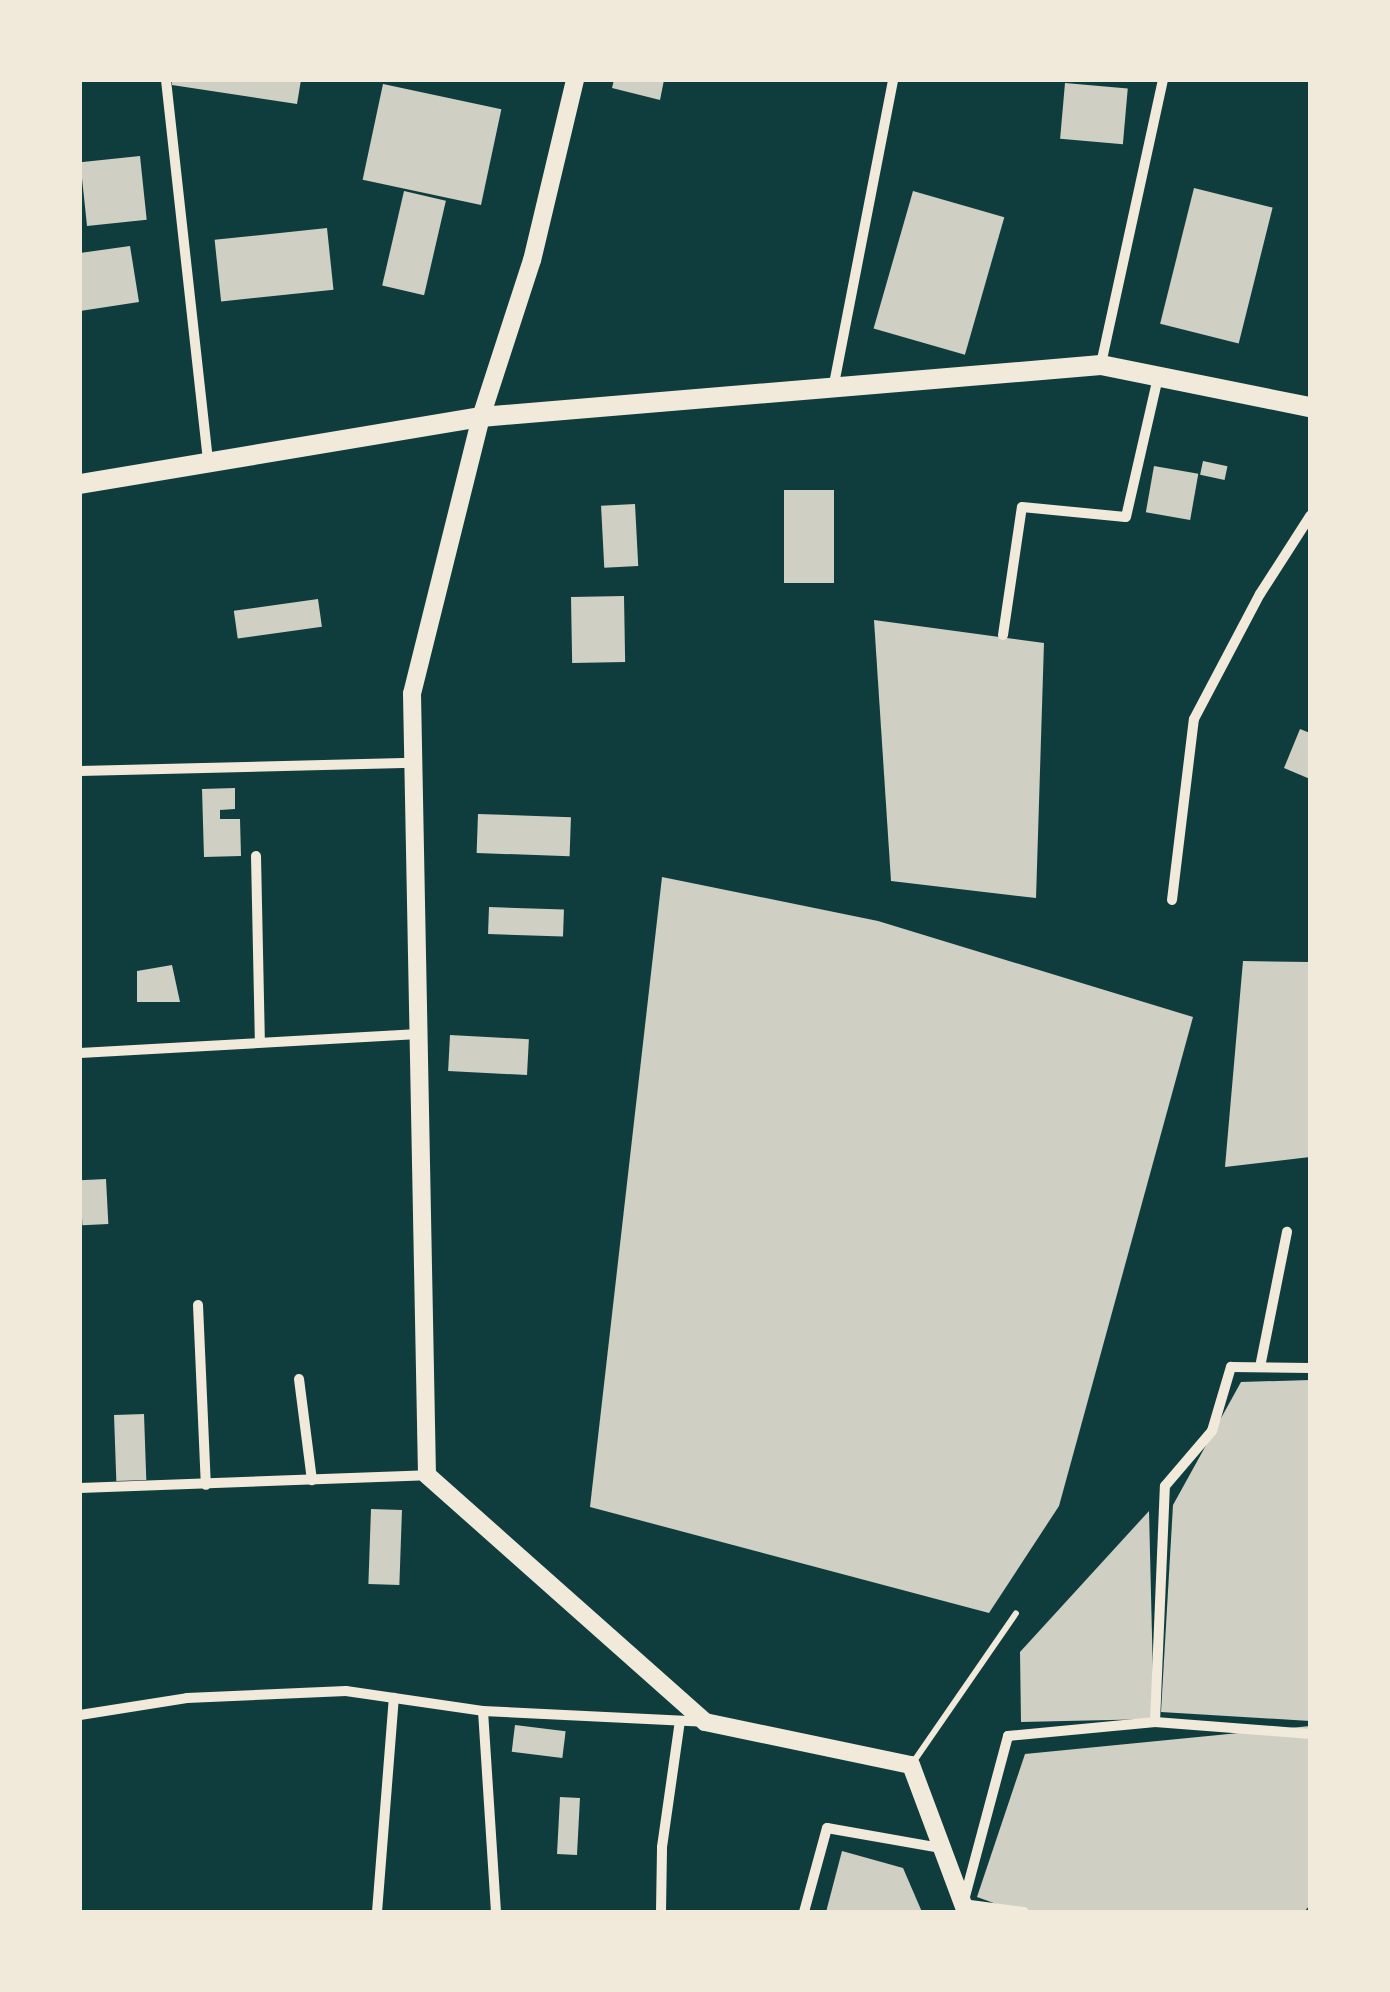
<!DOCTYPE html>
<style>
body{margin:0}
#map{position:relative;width:1390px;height:1992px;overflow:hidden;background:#0f3d3e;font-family:Poppins,sans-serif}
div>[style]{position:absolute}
.building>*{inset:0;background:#cfcfc3;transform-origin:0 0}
.service>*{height:6px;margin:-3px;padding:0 3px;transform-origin:3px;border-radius:3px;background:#f1e9da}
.minor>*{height:10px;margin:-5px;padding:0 5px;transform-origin:5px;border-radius:5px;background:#f1e9da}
.secondary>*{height:18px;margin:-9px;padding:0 9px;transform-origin:9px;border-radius:9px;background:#f1e9da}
.primary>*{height:20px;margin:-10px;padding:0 10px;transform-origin:10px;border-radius:10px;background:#f1e9da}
span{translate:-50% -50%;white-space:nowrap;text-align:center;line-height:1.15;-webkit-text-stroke:9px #f1e9da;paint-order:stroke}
.frame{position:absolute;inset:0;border:82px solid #f1e9da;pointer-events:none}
</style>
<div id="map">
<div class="building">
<div style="clip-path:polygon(172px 80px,301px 80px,297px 104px,172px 85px)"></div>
<div style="clip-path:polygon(614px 80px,664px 80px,660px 100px,612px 88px)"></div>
<div style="left:1065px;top:83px;width:63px;height:56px;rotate:5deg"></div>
<div style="left:383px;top:84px;width:121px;height:98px;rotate:12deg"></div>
<div style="left:140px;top:156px;width:64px;height:60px;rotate:84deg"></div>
<div style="left:1194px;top:188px;width:81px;height:140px;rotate:14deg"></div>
<div style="left:404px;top:191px;width:43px;height:97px;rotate:13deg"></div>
<div style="left:913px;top:191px;width:95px;height:143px;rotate:16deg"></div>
<div style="left:327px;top:228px;width:62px;height:113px;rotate:84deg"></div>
<div style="clip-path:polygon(130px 246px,139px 302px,80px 311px,80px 253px)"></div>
<div style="left:1203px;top:461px;width:25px;height:14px;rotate:12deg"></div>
<div style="left:1154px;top:466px;width:45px;height:47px;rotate:10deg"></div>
<div style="left:784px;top:490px;width:50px;height:93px"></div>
<div style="left:635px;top:504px;width:62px;height:34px;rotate:87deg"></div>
<div style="left:624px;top:596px;width:66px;height:53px;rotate:89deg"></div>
<div style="left:318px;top:599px;width:28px;height:85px;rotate:82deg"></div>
<div style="clip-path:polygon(874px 620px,1044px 643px,1036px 898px,891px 881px)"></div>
<div style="clip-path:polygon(1300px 729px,1310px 733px,1310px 779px,1284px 768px)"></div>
<div style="clip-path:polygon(235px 788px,235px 809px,220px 810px,220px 819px,240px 819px,241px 856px,204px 857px,202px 789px)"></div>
<div style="left:478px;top:814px;width:93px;height:39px;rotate:2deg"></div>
<div style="clip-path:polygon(662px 877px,878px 921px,1193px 1017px,1059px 1506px,989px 1613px,590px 1507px)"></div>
<div style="left:489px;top:907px;width:75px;height:27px;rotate:2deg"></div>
<div style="clip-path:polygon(1243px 961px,1310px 962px,1310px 1157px,1225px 1167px)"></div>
<div style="clip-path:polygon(172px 965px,180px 1002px,137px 1002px,137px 971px)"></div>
<div style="left:450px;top:1035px;width:79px;height:36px;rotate:3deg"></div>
<div style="left:106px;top:1179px;width:45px;height:26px;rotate:87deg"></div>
<div style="clip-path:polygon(1310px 1380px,1310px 1721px,1161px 1712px,1173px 1505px,1241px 1382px)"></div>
<div style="left:144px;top:1414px;width:66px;height:30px;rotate:88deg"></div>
<div style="left:371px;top:1509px;width:31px;height:75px;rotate:2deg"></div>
<div style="clip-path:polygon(1149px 1511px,1154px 1719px,1021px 1722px,1020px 1652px)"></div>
<div style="left:515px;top:1725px;width:51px;height:27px;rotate:7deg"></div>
<div style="clip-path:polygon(1310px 1726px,1310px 1905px,1304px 1912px,1019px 1912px,977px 1897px,1025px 1754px)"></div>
<div style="left:560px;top:1797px;width:20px;height:57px;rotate:3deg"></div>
<div style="clip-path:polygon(842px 1851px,903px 1868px,922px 1912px,826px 1912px)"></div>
</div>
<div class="service">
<div style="left:912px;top:1764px;width:183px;rotate:-55.4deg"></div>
</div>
<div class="minor">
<div style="left:166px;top:80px;width:382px;rotate:83.7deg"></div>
<div style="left:1101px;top:364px;width:291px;rotate:-77.7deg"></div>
<div style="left:834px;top:384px;width:310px;rotate:-79deg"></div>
<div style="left:1003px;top:635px;width:129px;rotate:-81.6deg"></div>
<div style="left:1022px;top:507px;width:104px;rotate:5.5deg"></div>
<div style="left:1126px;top:517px;width:144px;rotate:-77.1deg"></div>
<div style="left:80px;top:771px;width:333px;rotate:-1.4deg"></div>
<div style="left:256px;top:856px;width:185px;rotate:88.8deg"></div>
<div style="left:1172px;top:900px;width:182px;rotate:-83.1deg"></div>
<div style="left:1194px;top:719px;width:141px;rotate:-62.2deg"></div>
<div style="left:1260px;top:594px;width:93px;rotate:-57.3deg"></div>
<div style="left:80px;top:1053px;width:339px;rotate:-3.2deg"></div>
<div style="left:198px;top:1305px;width:180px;rotate:87.5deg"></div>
<div style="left:1260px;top:1367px;width:138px;rotate:-78.7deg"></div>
<div style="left:299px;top:1379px;width:102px;rotate:82.7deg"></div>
<div style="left:80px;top:1488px;width:347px;rotate:-2.1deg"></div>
<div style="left:483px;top:1711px;width:201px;rotate:86.3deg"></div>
<div style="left:80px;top:1715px;width:108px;rotate:-9deg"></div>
<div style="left:187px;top:1698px;width:159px;rotate:-2.5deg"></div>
<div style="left:346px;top:1691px;width:138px;rotate:8.3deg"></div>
<div style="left:483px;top:1711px;width:221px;rotate:2.8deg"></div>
<div style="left:1155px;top:1722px;width:236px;rotate:-87.6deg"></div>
<div style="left:1165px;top:1486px;width:72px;rotate:-49.5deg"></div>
<div style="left:1212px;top:1431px;width:67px;rotate:-73.5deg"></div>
<div style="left:1231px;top:1367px;width:79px;rotate:0.7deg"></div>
<div style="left:377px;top:1912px;width:215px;rotate:-85.5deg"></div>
<div style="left:661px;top:1912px;width:65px;rotate:-89.1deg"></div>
<div style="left:662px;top:1847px;width:127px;rotate:-81.9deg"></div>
<div style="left:804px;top:1912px;width:87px;rotate:-74.7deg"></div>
<div style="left:827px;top:1828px;width:116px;rotate:10deg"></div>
<div style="left:1024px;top:1912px;width:62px;rotate:-172.5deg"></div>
<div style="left:963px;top:1904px;width:174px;rotate:-75deg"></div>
<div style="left:1008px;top:1736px;width:148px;rotate:-5.4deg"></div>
<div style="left:1155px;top:1722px;width:155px;rotate:4.4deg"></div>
</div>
<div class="secondary">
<div style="left:575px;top:80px;width:185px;rotate:103.4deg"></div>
<div style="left:532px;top:260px;width:165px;rotate:108deg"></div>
<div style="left:481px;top:417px;width:285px;rotate:104deg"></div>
<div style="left:412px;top:694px;width:781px;rotate:88.9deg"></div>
<div style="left:427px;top:1475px;width:372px;rotate:41.6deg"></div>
<div style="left:705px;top:1722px;width:210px;rotate:11.8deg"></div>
<div style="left:911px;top:1765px;width:157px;rotate:69.5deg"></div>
</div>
<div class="primary">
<div style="left:80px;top:484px;width:407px;rotate:-9.5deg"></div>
<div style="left:481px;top:417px;width:622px;rotate:-4.79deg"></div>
<div style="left:1101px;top:365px;width:213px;rotate:11.4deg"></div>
</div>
<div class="frame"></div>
</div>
